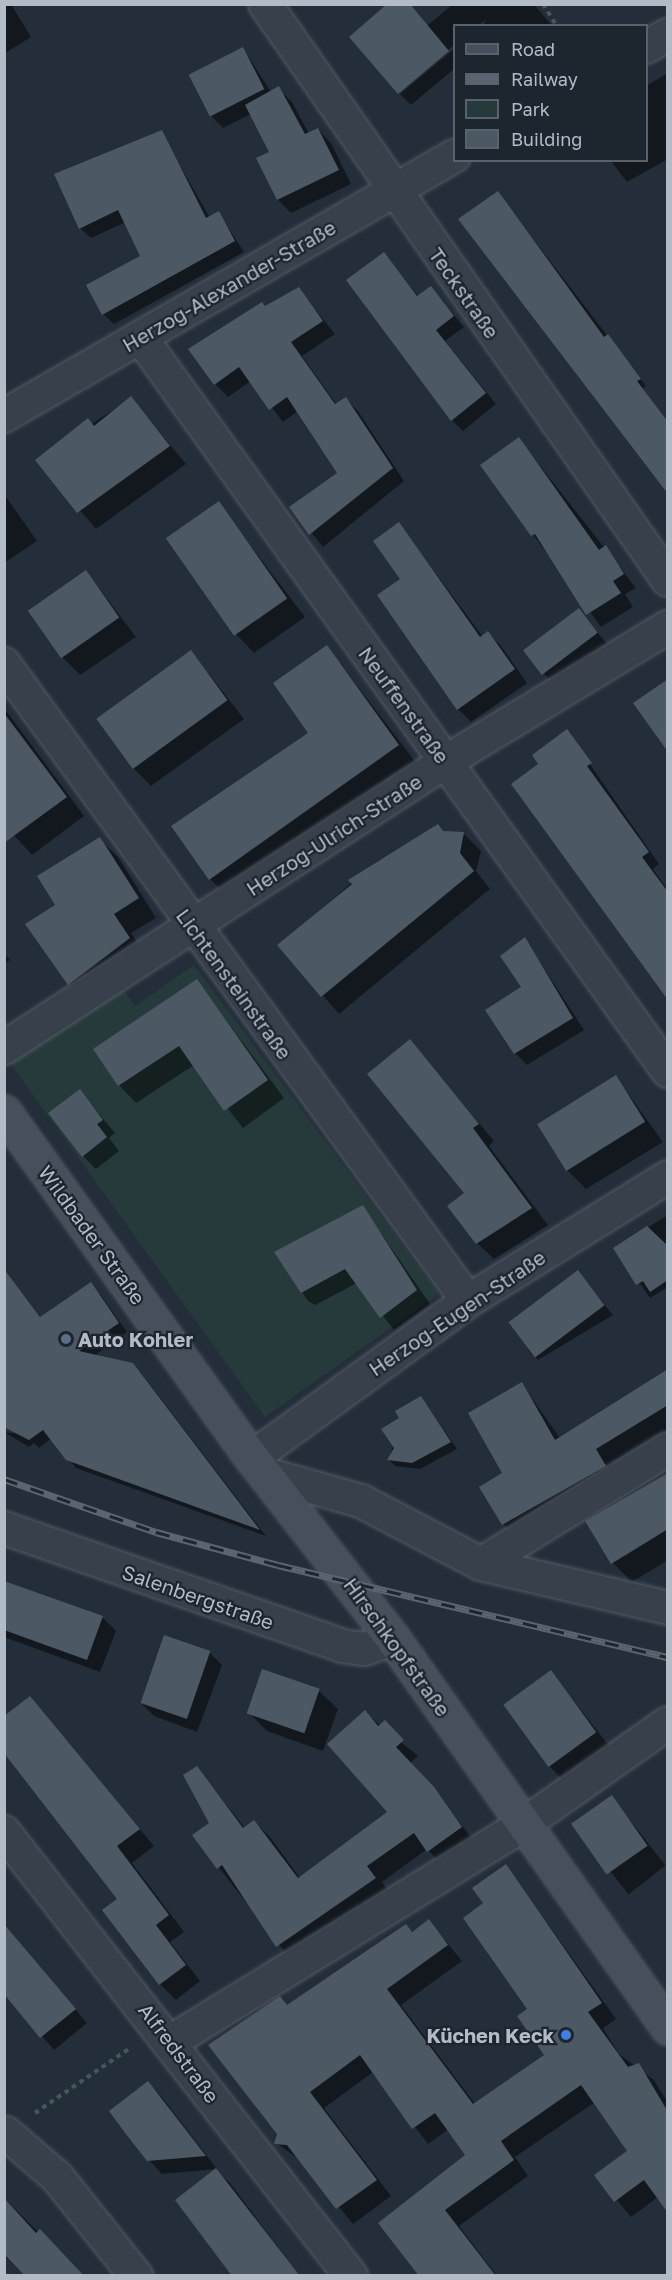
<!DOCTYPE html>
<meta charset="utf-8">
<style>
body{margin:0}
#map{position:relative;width:672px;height:2280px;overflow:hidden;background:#242e3a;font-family:"Golos Text",sans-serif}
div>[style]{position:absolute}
.green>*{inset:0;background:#263a3b}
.shadow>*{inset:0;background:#0007;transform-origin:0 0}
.building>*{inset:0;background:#4c5965;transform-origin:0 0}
.path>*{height:4px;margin-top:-2px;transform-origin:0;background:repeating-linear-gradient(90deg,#445759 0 4.5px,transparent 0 9px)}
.roads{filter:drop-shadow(0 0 2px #535b65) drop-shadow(0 0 2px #535b65)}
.minor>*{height:32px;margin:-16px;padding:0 16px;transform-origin:16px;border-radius:16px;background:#38404b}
.secondary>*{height:33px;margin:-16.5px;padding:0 16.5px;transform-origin:16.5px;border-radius:16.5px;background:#46505d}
.rail>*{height:7px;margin-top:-3.5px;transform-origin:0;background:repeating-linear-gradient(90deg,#1d252f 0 14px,#5a6571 0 28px);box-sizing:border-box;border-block:2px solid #5a6571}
.dots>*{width:16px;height:16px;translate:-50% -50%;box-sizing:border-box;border:3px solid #1d252f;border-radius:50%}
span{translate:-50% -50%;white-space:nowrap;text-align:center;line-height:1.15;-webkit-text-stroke:4.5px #1d252f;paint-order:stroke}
.street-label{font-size:20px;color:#b3bbc6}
.poi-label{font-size:20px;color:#b3bbc6;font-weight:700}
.left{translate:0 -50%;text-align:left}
.right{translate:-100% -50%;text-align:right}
.frame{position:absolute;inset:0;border:6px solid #b3bbc6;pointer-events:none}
.legend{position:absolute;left:453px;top:24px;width:195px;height:138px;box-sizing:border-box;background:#1d252f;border:2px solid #59616b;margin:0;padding:8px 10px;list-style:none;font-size:18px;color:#b3bbc6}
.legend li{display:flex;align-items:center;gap:12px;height:30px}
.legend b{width:30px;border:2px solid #59616b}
</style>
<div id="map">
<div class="green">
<div style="clip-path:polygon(194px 965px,439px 1294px,265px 1417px,6px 1057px,118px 982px,135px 1006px)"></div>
</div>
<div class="shadow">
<div style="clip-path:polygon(4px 4px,11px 4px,31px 37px,4px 54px)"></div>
<div style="clip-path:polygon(453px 4px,534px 4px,552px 26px,483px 26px,486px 19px,478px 26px,454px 26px,454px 45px,398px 92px,428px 25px)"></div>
<div style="clip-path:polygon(243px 48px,271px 92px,278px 88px,292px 102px,309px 134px,318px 129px,331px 143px,351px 184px,291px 213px,278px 200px,258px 158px,271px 152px,251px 114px,223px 128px,210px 115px)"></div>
<div style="clip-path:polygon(454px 49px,454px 69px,411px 105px,400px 94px)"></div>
<div style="clip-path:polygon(668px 73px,668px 159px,627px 182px,610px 160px,646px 160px,646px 86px)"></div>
<div style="clip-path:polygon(161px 132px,210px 218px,219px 213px,244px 252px,114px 324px,103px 314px,142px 257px,126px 222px,91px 238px,80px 228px)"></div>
<div style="clip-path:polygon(498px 193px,646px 386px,642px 389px,668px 487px)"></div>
<div style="clip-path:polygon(384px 254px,419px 297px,431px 288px,464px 327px,445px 341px,496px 404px,463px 431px,452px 420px)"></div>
<div style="clip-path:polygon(299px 289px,335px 334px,302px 356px,337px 405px,346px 399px,358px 411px,404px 481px,323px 547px,291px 507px,339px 473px,298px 411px,283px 422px,251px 381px,228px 397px,215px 384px,266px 308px)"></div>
<div style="clip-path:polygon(131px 398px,186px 464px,96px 529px,37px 460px)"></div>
<div style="clip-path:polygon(519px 439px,636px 588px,625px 594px,633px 607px,601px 627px,482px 465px)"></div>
<div style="clip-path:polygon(4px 494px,37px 541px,4px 563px)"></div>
<div style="clip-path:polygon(218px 503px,305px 617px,254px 653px,236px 634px)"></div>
<div style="clip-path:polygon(399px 524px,483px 637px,488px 633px,501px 646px,527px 683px,471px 722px,458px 709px,402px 579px)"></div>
<div style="clip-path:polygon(86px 571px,136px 637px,80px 675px,61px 656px)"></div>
<div style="clip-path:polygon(579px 610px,607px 644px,554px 684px,544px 674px)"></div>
<div style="clip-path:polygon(327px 646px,417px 764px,229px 897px,210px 879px,310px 733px)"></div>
<div style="clip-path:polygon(191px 651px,244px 719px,151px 786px,132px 767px)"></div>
<div style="clip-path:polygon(4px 708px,84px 816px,32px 855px,4px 824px)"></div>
<div style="clip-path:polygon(567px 731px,659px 864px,653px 869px,668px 890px,668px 999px,513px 784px,541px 765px)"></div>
<div style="clip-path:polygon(444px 832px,464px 834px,481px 851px,476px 871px,490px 889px,339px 1014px,279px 945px,377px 861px)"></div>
<div style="clip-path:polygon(99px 839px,118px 857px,156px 918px,131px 933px,147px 957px,88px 1003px,69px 984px,57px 905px)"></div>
<div style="clip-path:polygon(525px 939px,584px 1030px,527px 1065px,515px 1053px)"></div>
<div style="clip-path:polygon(4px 953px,10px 960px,4px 964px)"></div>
<div style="clip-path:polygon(197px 981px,284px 1098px,243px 1128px,194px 1065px,136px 1103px,119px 1085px)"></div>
<div style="clip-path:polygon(410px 1041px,494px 1141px,489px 1146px,548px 1225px,494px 1259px,477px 1243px,466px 1193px)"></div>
<div style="clip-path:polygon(616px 1077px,663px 1142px,586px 1189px,567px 1170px)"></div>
<div style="clip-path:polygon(80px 1091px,115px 1133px,109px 1138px,119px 1151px,96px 1169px,83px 1156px)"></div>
<div style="clip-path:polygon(363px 1207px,430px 1304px,394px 1330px,357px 1283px,315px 1305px,308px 1301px,276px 1253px)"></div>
<div style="clip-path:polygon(668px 1215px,668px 1287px,650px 1298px,615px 1248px)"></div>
<div style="clip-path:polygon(4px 1269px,41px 1318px,90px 1284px,99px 1293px,127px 1332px,94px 1356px,132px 1364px,141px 1373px,266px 1536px,76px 1468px,52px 1438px,39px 1448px,34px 1443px,29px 1447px,4px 1432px,19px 1434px,4px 1426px)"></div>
<div style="clip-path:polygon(577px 1271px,613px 1315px,538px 1360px,528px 1350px)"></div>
<div style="clip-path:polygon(668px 1371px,668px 1430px,615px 1462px,627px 1473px,519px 1539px,503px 1524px,504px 1473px,522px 1384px,560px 1438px)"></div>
<div style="clip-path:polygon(421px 1397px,457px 1449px,420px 1469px,395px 1466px,389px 1460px,401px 1418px)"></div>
<div style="clip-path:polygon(668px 1473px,668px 1560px,632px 1582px,613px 1563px)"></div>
<div style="clip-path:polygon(4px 1583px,102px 1617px,116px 1631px,100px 1672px,4px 1637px)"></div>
<div style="clip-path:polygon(209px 1652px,222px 1665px,197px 1732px,154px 1716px,141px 1703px)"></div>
<div style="clip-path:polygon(263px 1671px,319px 1691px,338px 1709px,323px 1751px,267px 1731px,248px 1712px)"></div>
<div style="clip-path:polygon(551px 1672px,614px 1752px,568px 1785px,550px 1767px)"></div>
<div style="clip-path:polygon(30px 1698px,154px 1846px,132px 1863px,184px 1932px,170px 1942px,200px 1981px,176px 2000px,160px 1984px,119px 1899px)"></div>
<div style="clip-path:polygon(365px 1713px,418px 1756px,410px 1763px,476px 1843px,443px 1866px,427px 1849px,382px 1882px,390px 1894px,292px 1961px,194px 1836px,211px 1823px,197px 1768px,245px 1828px,254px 1822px,270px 1837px,300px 1878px,389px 1812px)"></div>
<div style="left:612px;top:1797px;width:87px;height:47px;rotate:52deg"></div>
<div style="clip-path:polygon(506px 1866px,616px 2019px,603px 2028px,619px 2054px,654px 2080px,668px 2103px,668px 2210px,658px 2197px,631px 2217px,596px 2175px,629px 2151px,595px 2102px,515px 2157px,528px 2176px,459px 2226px,497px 2276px,421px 2276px,380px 2223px,467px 2155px,449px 2129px,428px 2144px,373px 2072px,324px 2108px,391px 2196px,353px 2224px,300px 2160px,276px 2143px,288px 2006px,429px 1921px,462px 1961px,401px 2005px,475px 2104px,546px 2056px,485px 1904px)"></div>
<div style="clip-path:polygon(4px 1924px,87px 2023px,54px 2050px,4px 1991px)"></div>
<div style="clip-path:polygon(148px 2083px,161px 2096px,217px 2169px,162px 2174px,149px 2160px)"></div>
<div style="clip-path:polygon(216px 2170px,230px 2183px,300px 2276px,234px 2276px)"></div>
<div style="clip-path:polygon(4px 2198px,82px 2276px,25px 2276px,4px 2255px)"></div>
</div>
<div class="building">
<div style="clip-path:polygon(387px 4px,410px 4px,449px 51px,398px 94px,349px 37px)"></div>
<div style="left:243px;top:47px;width:47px;height:61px;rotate:63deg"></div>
<div style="clip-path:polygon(279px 86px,305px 134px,318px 128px,339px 170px,277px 200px,256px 158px,269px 152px,245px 105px)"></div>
<div style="clip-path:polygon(162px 130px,206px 218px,219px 211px,235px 241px,102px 315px,86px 285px,140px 256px,118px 210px,79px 229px,54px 174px)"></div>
<div style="clip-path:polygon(498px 191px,604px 337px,608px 334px,641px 379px,637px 381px,668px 422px,668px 494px,458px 219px)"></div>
<div style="clip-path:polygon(384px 252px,417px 296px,431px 286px,454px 316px,436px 330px,486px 393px,451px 421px,346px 280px)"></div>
<div style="clip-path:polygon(299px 287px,323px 321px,291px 342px,335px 404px,346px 397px,393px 468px,309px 535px,289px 507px,337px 473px,287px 397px,269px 410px,239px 367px,214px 385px,188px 349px,262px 302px,265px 306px)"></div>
<div style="clip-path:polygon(131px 396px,170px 446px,77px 513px,35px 460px,88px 418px,94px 426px)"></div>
<div style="clip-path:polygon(519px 437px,599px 550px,606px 545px,624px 574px,613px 581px,621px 593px,586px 615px,535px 534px,531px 536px,480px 465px)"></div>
<div style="left:219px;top:501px;width:119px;height:65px;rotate:55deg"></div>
<div style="clip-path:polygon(399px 522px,480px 637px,488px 631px,515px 669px,457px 710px,377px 595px,400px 579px,373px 541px)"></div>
<div style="left:86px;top:570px;width:58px;height:71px;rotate:55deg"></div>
<div style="left:579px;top:608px;width:31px;height:70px;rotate:53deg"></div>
<div style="clip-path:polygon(327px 645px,399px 745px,209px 880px,171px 826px,308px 733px,273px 683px)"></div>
<div style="left:191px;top:650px;width:62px;height:117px;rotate:54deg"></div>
<div style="clip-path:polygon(668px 679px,668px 752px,633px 703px)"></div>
<div style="clip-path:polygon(4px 713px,67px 797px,4px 843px)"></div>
<div style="clip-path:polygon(567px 729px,592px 763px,587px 766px,649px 852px,642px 857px,668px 892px,668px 1000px,511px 784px,538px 764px,532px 755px)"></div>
<div style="clip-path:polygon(438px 824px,443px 831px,464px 832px,460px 853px,474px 871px,321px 997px,277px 945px,352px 884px,348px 880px)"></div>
<div style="clip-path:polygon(100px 837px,139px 898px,114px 914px,130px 938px,68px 985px,25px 924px,55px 905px,37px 876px)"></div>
<div style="clip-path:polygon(525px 937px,573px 1018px,514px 1054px,485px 1010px,521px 987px,500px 956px)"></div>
<div style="clip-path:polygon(197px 979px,268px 1080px,224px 1111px,179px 1046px,118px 1086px,93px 1049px)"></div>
<div style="clip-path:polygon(410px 1039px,479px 1124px,473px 1128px,532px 1208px,476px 1244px,447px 1206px,464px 1193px,367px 1074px)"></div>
<div style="left:616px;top:1075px;width:55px;height:93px;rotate:58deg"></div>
<div style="clip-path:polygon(80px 1089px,103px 1120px,97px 1124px,107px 1137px,82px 1157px,48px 1113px)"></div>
<div style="clip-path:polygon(363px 1205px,417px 1290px,380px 1318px,345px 1269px,301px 1293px,274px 1252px)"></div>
<div style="clip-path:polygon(647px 1226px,668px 1246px,668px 1280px,650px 1292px,643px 1281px,636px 1285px,613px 1248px)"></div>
<div style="clip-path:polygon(4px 1269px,40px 1317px,91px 1282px,119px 1323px,79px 1351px,133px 1363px,260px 1530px,66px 1460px,43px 1430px,29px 1440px,4px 1427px)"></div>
<div style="left:578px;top:1270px;width:44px;height:87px;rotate:53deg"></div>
<div style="clip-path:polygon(668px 1369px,668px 1405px,596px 1449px,606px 1466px,502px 1525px,479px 1487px,502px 1473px,468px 1413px,522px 1382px,555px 1440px)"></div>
<div style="clip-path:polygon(421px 1396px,451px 1442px,412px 1463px,387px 1460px,394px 1448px,381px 1429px,399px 1418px,395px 1411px)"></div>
<div style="clip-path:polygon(668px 1473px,668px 1529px,611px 1564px,585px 1521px)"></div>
<div style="clip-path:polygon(4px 1581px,103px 1616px,87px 1660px,4px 1630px)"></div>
<div style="left:164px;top:1635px;width:49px;height:72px;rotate:19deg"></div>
<div style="left:262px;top:1669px;width:61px;height:47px;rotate:19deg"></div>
<div style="left:551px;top:1670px;width:77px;height:59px;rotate:54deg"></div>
<div style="clip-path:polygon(30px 1696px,140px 1829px,117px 1846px,169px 1915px,156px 1925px,186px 1965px,159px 1985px,102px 1910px,117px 1899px,4px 1753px,4px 1716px)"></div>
<div style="clip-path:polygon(365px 1710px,378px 1726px,385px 1720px,404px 1740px,396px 1747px,434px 1787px,462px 1827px,427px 1852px,414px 1833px,367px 1866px,376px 1878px,276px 1947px,222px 1865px,217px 1869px,192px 1835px,209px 1823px,183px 1775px,197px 1766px,243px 1828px,254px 1820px,298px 1878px,387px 1812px,327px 1744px)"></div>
<div style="left:612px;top:1795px;width:62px;height:50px;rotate:55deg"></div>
<div style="clip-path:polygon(506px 1864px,602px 2003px,588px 2012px,628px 2067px,639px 2063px,668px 2112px,668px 2213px,644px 2180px,614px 2202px,594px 2175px,627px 2151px,581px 2085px,501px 2141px,514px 2160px,445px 2210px,496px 2276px,419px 2276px,378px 2223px,465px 2155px,435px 2113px,412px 2129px,360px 2055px,310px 2092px,377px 2180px,336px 2209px,287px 2145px,274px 2144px,277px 2134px,208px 2045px,280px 1996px,287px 2005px,406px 1924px,412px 1932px,429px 1919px,448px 1945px,387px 1989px,473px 2104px,544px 2055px,517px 2016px,527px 2009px,463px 1918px,483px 1903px,472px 1888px)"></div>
<div style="clip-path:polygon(4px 1924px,76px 2009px,40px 2038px,4px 1994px)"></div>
<div style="clip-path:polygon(148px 2081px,206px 2156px,147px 2161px,126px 2134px,109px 2111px)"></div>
<div style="clip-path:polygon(216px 2168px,300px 2276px,232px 2276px,175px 2200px)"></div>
<div style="clip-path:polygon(4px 2198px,36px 2233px,40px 2229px,84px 2276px,25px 2276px,4px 2254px)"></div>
</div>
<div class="path">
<div style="left:543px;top:4px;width:26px;rotate:58deg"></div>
<div style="left:35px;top:2113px;width:115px;rotate:-34.4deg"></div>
</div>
<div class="roads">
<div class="minor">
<div style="left:265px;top:4px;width:703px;rotate:55.02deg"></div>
<div style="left:646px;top:47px;width:25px;rotate:-29deg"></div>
<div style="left:141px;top:338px;width:903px;rotate:54.29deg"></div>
<div style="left:4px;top:416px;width:520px;rotate:-30.02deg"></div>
<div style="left:4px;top:664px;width:788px;rotate:53.93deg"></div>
<div style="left:4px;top:1048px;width:526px;rotate:-32.96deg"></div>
<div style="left:445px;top:762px;width:261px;rotate:-31.2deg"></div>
<div style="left:252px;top:1458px;width:267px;rotate:-36deg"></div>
<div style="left:468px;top:1301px;width:235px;rotate:-31.8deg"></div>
<div style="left:265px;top:1474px;width:100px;rotate:15.7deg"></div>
<div style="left:361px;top:1501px;width:136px;rotate:27.7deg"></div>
<div style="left:481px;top:1564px;width:192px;rotate:13.2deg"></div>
<div style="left:4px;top:1528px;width:358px;rotate:19.2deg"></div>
<div style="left:342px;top:1646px;width:22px;rotate:8deg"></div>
<div style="left:364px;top:1649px;width:31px;rotate:-19deg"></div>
<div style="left:481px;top:1564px;width:220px;rotate:-31.6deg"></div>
<div style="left:4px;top:1832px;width:564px;rotate:51.99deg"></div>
<div style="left:172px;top:2041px;width:412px;rotate:-31.6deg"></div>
<div style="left:523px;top:1825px;width:177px;rotate:-35.1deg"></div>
<div style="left:6px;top:2133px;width:67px;rotate:40.8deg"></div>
<div style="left:57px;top:2177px;width:127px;rotate:51.4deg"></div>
</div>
<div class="secondary">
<div style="left:4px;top:1112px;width:426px;rotate:54.4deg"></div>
<div style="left:252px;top:1458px;width:229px;rotate:52.1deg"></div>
<div style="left:393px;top:1639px;width:476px;rotate:54.7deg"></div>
</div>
</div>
<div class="rail">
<div style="left:4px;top:1479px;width:161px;rotate:19.2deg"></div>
<div style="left:156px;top:1532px;width:126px;rotate:15.1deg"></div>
<div style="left:278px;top:1565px;width:401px;rotate:13.3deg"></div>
</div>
<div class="dots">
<div style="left:66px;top:1339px;background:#5c6f8a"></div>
<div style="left:566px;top:2035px;background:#3f7fe0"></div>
</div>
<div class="street-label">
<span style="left:229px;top:286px;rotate:-30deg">Herzog-Alexander-Straße</span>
<span style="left:464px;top:293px;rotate:55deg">Teckstraße</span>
<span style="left:404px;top:705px;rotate:54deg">Neuffenstraße</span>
<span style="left:334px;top:835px;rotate:-33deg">Herzog-Ulrich-Straße</span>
<span style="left:234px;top:984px;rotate:54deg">Lichtensteinstraße</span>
<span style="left:92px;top:1235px;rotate:54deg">Wildbader Straße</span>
<span style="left:457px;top:1313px;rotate:-34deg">Herzog-Eugen-Straße</span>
<span style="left:198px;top:1597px;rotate:19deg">Salenbergstraße</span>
<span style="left:397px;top:1647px;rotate:54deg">Hirschkopfstraße</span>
<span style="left:179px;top:2053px;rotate:53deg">Alfredstraße</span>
</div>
<div class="poi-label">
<span class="left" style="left:78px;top:1339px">Auto Kohler</span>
<span class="right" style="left:554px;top:2035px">Küchen Keck</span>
</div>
<div class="frame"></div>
<ul class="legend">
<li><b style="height:8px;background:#46505d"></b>Road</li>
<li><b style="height:8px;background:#5a6571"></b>Railway</li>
<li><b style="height:16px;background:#263a3b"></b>Park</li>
<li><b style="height:16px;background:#4c5965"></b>Building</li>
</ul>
</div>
